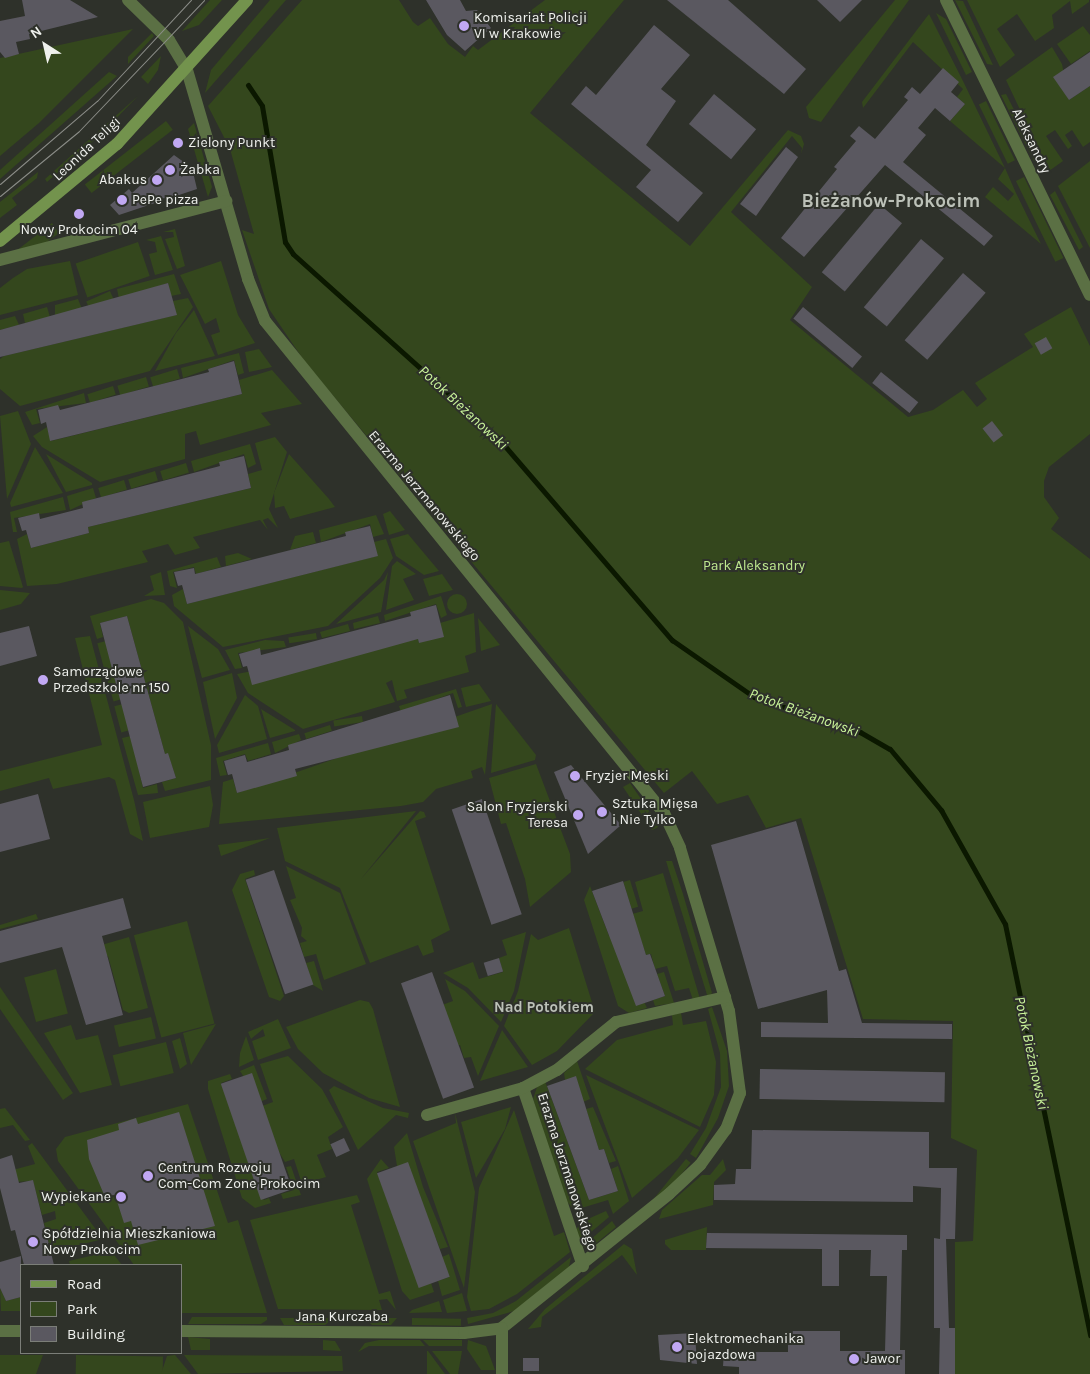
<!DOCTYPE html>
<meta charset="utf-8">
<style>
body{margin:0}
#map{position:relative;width:1090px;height:1374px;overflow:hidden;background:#2e312a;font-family:Karla,sans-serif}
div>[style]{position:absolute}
.green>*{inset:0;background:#34471d;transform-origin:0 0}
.round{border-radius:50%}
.stream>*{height:5px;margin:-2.5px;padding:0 2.5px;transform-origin:2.5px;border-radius:2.5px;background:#0b1800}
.building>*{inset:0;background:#5a5860;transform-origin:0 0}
.street>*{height:12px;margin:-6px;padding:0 6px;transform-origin:6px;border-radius:6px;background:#5b7044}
.secondary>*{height:12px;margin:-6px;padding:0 6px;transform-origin:6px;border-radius:6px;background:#73934d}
.tram>*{height:1px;margin:-0.5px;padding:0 0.5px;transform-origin:0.5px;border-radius:0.5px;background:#8b8d88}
.dots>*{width:14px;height:14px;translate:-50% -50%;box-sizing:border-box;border:2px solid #2e312a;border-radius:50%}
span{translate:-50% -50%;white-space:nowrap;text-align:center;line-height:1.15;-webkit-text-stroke:4px #2e312a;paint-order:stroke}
.poi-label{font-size:14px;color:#eff1ed}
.left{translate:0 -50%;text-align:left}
.right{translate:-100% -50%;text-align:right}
.street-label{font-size:14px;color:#eff1ed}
.park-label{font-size:14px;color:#bee88f}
.water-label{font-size:15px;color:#c9f49a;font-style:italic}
.neighbourhood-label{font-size:15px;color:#bcc1b8;font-weight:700}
.district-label{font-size:19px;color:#bcc1b8;font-weight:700}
.legend{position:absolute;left:20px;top:1264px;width:162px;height:90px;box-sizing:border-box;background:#2e312a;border:1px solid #7b7e78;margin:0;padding:6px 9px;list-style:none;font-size:15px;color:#eff1ed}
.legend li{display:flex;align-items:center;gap:10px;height:25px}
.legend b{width:25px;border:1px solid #7b7e78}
.north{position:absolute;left:20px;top:20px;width:50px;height:50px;-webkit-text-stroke:4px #2e312a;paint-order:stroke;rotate:325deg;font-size:14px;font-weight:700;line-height:20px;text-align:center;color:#eff1ed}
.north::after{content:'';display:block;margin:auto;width:18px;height:22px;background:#eff1ed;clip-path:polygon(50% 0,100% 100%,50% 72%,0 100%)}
</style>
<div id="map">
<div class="green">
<div style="clip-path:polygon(210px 0,222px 0,199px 25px,182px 31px)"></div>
<div style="clip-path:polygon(270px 0,286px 0,205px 93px,211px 70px)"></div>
<div style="clip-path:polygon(302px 0,399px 0,413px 22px,418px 26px,430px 18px,448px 44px,465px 57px,473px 46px,478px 50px,545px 0,624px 0,530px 113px,690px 246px,788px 130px,801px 136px,804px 144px,801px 154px,802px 148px,792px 136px,731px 212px,812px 287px,790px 320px,908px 417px,933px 410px,963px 390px,977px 407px,987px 399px,975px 383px,1033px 347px,1024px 334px,1071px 307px,1090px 346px,1090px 434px,1049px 467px,1044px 481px,1044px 497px,1059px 518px,1051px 529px,1090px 559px,1090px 1374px,955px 1374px,955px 1242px,973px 1241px,977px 1150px,951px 1138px,953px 1021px,863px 1019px,801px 818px,766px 828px,748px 795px,717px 804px,692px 771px,664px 793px,305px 362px,269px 309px,242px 230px,254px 234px,230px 149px,208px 106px)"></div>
<div style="clip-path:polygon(895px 0,909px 0,821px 122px,809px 118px,806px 107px)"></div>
<div style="clip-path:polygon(955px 0,963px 1px,993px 65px,987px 64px)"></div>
<div style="clip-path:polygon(967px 0,1089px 0,1089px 2px,1072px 14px,1070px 1px,1052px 15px,1054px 28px,1035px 41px,1017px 14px,997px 29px,1015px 55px,1000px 67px)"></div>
<div style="clip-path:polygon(936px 13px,946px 19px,972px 72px,966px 75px)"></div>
<div style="clip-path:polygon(929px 14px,963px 81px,1005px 168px,1016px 193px,1041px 244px,985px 197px,993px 187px,1008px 201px,1014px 194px,998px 179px,1005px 168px,950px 121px,965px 104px,957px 97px,963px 89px,913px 42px,863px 108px,862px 102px)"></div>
<div style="clip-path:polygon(1083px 26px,1090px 35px,1090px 51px,1071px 64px,1057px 44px)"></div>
<div style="clip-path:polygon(133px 29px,39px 123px,0 156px,0 58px)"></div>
<div style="clip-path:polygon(152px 33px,154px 36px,128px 64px,128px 57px)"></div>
<div style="clip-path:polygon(1052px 47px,1062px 64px,1069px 100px,1090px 86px,1090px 142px,1083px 147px,1072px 130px,1065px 135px,1072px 146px,1068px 149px,1055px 130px,1046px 136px,1063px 161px,1049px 171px,1006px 80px)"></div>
<div style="clip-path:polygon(161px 56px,158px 70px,148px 84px,141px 77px)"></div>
<div style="clip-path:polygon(109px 72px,117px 76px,0 179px,0 170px)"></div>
<div style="clip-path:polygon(1006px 94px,1036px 153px,1034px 161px,1001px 95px)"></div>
<div style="clip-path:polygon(138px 96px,99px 136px,47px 182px,45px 179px)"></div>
<div style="left:986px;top:101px;width:66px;height:8px;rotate:64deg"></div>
<div style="left:166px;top:121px;width:11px;height:103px;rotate:52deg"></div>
<div style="clip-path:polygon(194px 123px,212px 187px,208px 197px,188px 129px)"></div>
<div style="clip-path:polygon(1090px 161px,1090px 248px,1058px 186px)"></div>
<div style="clip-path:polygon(38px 172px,37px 178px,12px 198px,17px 205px,0 218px,0 202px)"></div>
<div style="left:1024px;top:177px;width:90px;height:9px;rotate:64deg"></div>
<div style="clip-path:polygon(1055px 191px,1083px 247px,1079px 250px,1050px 195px)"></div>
<div style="clip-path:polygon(52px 223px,59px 233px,43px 245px,16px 251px)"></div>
<div style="clip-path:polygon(175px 229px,185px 266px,177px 269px,165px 239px,174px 237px,173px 232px,163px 232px)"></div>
<div style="clip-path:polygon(161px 236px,173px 270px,155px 275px,149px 254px,157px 252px,155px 242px,146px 240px)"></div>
<div style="left:138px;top:242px;width:36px;height:66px;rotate:71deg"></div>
<div style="clip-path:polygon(70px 261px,78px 295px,0 315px,0 288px,13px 278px,27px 269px)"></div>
<div style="clip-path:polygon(221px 261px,238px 315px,255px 343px,218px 355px,211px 335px,220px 332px,216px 318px,205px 324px,180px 275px)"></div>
<div style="clip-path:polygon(174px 274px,181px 294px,171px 296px,168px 283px,119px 299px,117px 289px)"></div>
<div style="left:110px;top:291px;width:10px;height:26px;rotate:66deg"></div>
<div style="clip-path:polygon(188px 298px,193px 307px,150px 371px,20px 406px,0 389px,0 359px,4px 356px,176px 315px,173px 301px)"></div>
<div style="clip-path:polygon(78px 299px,82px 309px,55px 316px,55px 305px)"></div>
<div style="clip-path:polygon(47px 307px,50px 317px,25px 323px,23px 314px)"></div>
<div style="clip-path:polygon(194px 310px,215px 356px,155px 371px,176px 333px)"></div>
<div style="clip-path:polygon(15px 316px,19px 325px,0 330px,0 320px)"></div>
<div style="clip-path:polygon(259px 349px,272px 367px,249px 372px,245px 352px)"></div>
<div style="clip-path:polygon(239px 353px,244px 373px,238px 375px,234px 360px,183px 378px,181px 368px)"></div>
<div style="left:177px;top:369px;width:10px;height:28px;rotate:73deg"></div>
<div style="clip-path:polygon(272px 370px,302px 404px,261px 413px,271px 425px,200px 445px,196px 431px,185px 434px,185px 459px,100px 482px,42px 447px,33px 436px,47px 427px,51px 441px,242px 394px,239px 380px)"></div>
<div style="left:146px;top:377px;width:10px;height:30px;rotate:73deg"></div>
<div style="left:113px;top:386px;width:9px;height:27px;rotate:72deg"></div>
<div style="clip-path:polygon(84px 393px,86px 403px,36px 409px,40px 423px,32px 425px,25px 412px)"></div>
<div style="clip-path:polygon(18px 411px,31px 444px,7px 499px,0 416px)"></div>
<div style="clip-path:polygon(275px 437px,287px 452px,269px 509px,278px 528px,268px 518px,263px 520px,268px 530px,260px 520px,193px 537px,200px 548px,175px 555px,168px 544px,142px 551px,148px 562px,57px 584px,27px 586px,17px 539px,27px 534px,31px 548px,89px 533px,88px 527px,251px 488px,248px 474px,262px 470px,255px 443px)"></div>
<div style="clip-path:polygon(250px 444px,256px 464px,248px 468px,244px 454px,194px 472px,191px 461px)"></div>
<div style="clip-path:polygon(35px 447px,63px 493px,11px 507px,10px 503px)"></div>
<div style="clip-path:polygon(46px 454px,92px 483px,92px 485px,66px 492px)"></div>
<div style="clip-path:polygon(289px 454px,329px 499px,335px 507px,290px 519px,284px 506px,275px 508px,274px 493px)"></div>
<div style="left:186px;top:463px;width:10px;height:27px;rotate:73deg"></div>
<div style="left:155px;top:471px;width:10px;height:28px;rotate:73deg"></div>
<div style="left:124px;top:480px;width:10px;height:27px;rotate:73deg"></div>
<div style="clip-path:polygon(93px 488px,96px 498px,70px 510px,67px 496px)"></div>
<div style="clip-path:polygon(63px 497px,66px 510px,14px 518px,17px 532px,13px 532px,10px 512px)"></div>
<div style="clip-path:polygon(390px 511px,405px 530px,389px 535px,383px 514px)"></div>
<div style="clip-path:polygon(376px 515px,384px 534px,373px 537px,370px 524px,321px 542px,319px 530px)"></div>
<div style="clip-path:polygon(313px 532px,316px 543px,290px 550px,295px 536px)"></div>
<div style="clip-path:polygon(408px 534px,439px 571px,424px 575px,396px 556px,390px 539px)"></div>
<div style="clip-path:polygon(386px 539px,393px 558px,380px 578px,328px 626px,223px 647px,174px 606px,172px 595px,183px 589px,187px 604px,377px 556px,374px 542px)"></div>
<div style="clip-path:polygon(9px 541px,23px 587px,22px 588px,0 586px,0 543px)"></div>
<div style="clip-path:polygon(238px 553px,252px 559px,226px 566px,225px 556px)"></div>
<div style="clip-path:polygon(217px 557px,221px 567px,196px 574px,194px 567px,173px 572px,177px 588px,170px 586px,167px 571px)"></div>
<div style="clip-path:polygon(397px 561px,416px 574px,403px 579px,414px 600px,386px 610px,392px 566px)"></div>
<div style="clip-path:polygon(161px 572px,165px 595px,144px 596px,154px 590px,150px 576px)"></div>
<div style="clip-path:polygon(388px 572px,381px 612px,336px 624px,384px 580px)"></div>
<div style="clip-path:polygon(442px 574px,453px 590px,429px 596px,423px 579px)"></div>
<div style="clip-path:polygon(0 590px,30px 593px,21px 604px,0 610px)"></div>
<div class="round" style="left:447px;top:594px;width:20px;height:20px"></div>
<div style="clip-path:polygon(441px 596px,447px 615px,441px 618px,436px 604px,385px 621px,384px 615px)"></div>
<div style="clip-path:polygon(151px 599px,164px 603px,183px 622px,211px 745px,211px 780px,165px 791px,162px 782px,176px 778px,168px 754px,165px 754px,127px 616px,100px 623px,103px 637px,97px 639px,90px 616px)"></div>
<div style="clip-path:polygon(474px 613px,476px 652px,465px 656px,469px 672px,404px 690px,407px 698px,397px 701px,392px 680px,386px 683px,395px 702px,303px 729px,248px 693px,237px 674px,418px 639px,419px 643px,440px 623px)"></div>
<div style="clip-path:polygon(378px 616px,380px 623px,354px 629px,353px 623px)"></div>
<div style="clip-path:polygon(478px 618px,500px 645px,481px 651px)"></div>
<div style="clip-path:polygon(348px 624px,350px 631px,322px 638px,320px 632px)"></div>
<div style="clip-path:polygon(188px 626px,218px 649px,230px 670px,202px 678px)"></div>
<div style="left:316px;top:633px;width:6px;height:28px;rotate:81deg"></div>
<div style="clip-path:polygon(90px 636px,134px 800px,143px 841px,130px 834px,115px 780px,109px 777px,53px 789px,49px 778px,0 791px,0 771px,102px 745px,75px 638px)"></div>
<div style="clip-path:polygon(265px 640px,284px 641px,286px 647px,238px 653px,242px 668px,235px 669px,225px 650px)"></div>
<div style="left:106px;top:641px;width:28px;height:9px;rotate:75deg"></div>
<div style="clip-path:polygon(232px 673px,237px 698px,215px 739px,203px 682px)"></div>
<div style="left:115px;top:674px;width:26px;height:9px;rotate:74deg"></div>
<div style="clip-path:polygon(479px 684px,491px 701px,466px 707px,461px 688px)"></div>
<div style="clip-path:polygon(456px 689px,462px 707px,458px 708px,453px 693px,401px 712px,399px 706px)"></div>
<div style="clip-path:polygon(245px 695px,258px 706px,267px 739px,219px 753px,217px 745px)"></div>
<div style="left:123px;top:704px;width:27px;height:9px;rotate:75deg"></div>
<div style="clip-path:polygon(492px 704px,485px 775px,482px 767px,471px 771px,473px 778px,436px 789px,423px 802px,401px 806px,219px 824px,223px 782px,233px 779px,237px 793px)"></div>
<div style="clip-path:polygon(496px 704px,536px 755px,535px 760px,491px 773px)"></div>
<div style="clip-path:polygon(261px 709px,295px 730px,295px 731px,270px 738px)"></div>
<div style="left:362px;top:716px;width:6px;height:29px;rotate:81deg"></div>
<div style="left:330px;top:725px;width:6px;height:27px;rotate:72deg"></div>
<div style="clip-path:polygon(299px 734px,301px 740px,275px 753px,272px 742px)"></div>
<div style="clip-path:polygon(131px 736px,143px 788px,157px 784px,158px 793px,138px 795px,122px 738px)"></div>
<div style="clip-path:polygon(268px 743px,271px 754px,248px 761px,245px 754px,223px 761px,227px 775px,220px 776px,216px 758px)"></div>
<div style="clip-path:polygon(536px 764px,570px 854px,571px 872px,530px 907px,525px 879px,506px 823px,501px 824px,489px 778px)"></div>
<div style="clip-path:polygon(630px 783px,659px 825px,657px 828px,652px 830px,623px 787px)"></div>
<div style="clip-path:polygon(210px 786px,213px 805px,209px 827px,150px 838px,143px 802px)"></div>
<div style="clip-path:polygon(416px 811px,361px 879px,420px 811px,424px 812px,426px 817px,415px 821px,450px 930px,431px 940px,434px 952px,423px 956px,418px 945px,370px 963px,340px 888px,285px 861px,277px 828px)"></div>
<div style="clip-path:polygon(270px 838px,221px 856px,218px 845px)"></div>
<div style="clip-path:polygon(666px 861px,672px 861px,683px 894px,712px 993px,708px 998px)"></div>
<div style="clip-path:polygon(286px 866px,340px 893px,366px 964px,324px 980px,316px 954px,304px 957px,300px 943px,307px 941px,301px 936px,302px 928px,290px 900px,296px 898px)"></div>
<div style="clip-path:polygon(254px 870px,255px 875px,245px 879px,284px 996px,280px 1001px,269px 997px,232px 890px,240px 874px)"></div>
<div style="clip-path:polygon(663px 873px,700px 999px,693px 1000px,689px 988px,675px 991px,667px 966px,655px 969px,651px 954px,646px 955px,632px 914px,643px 911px,635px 882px)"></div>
<div style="left:630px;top:880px;width:28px;height:7px;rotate:73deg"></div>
<div style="clip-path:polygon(590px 886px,609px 936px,613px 936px,647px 1008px,629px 1013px,618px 1006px,584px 900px)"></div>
<div style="clip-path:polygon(36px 914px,38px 919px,0 929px,0 925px)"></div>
<div style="left:187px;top:921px;width:106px;height:55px;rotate:75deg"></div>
<div style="clip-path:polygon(569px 928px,595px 1012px,557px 1051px,532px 1065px,504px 1026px,518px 991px,531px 934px,538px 940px)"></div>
<div style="clip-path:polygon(526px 932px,514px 991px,501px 1022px,468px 988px,443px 973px,473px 962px,479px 979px,503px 972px,499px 958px,507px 955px,502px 940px)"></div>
<div style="clip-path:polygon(129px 937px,148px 1008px,129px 1013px,123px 1010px,108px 956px,101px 957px,98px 946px)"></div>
<div style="clip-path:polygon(314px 961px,323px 991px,313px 985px,306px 963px)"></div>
<div style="left:56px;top:969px;width:46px;height:33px;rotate:75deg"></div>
<div style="clip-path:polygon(664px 972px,674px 1003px,655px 1006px,653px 1000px,665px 996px,657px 974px)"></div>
<div style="clip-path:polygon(445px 979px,465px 991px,499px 1026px,478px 1076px,471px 1057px,464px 1058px,460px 1045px,455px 1046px,442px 1005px,453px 1001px)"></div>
<div style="clip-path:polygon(0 987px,73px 1093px,63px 1100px,0 1009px)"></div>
<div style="clip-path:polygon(360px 1000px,369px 1002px,373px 1009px,400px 1107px,369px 1098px,323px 1073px,298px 1049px,286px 1027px)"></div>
<div style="clip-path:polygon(712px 1007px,727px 1051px,729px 1086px,718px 1118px,696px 1158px,690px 1154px,706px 1128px,721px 1087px,720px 1053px,708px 1009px)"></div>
<div style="clip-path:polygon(681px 1013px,683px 1025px,706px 1021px,716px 1062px,714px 1095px,700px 1127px,585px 1069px,617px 1040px,673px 1025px,672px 1015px)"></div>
<div style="left:151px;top:1017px;width:22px;height:38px;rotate:77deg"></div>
<div style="clip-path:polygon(278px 1019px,291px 1048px,258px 1060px,252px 1041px,265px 1036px,263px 1029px,251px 1039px,248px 1032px)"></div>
<div style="clip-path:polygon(216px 1024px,191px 1065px,183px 1033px)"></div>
<div style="clip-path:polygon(71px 1025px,76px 1040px,98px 1035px,112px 1085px,80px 1093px,44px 1033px)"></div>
<div style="clip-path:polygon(502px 1030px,528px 1067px,480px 1081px)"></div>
<div style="clip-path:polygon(246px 1036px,254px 1060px,239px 1067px,240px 1053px)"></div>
<div style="clip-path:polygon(180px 1038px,187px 1064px,180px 1069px,172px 1041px)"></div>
<div style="left:166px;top:1042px;width:32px;height:55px;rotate:76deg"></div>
<div style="clip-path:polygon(288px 1056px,322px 1089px,343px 1127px,328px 1137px,332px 1149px,317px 1155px,326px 1177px,302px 1184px,294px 1159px,285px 1162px,276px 1147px,262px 1106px,273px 1102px,260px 1064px)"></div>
<div style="clip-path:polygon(577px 1061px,590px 1099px,583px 1102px,576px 1077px,565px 1080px,564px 1073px)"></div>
<div style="clip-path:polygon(254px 1065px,267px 1099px,260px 1102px,240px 1071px)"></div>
<div style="clip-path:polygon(230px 1074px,232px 1079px,221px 1083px,264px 1200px,269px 1198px,271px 1203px,255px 1208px,242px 1198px,208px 1089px,208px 1081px)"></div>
<div style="clip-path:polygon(586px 1075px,699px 1130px,678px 1158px,632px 1198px)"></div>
<div style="clip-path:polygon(545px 1081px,589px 1200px,618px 1191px,611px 1169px,618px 1166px,629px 1201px,613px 1214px,608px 1200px,575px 1210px,565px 1200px,533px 1099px,538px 1084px)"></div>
<div style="clip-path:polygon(334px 1086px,383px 1108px,409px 1113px,408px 1118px,396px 1115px,358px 1150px,329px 1090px)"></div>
<div style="clip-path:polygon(188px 1104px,228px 1223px,238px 1220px,267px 1313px,181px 1313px,181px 1265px,134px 1265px,58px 1161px,56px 1149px,65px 1137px)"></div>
<div style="clip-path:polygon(511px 1107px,505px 1129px,476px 1178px,461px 1122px)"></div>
<div style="clip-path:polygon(593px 1107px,616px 1161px,609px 1163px,604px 1149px,599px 1150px,586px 1109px)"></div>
<div style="clip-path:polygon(5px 1108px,30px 1140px,25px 1141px,13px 1125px,0 1128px,0 1109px)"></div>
<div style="clip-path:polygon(514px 1110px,554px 1236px,564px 1232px,570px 1252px,517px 1294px,489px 1309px,471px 1311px,467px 1297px,479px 1188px)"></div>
<div style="clip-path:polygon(455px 1113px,475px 1192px,464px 1288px,413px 1141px,456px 1123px)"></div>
<div style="clip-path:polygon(407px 1133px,423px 1187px,448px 1247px,440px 1249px,435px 1236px,431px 1237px,397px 1166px,394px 1147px)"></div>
<div style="clip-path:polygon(32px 1143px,103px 1239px,51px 1252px,44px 1223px,56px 1219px,55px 1211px,42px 1215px,33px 1181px,14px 1182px,9px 1171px,35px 1164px,28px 1146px)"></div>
<div style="clip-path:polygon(381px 1159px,389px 1168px,377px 1172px,421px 1286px,431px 1283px,434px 1292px,410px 1300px,402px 1291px,367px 1179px)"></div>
<div style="left:686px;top:1159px;width:6px;height:71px;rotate:39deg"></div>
<div style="clip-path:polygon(723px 1159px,726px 1170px,714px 1182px,713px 1205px,659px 1219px,662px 1210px,702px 1175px,710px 1175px)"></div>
<div style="clip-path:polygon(291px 1166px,301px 1195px,283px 1199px,281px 1194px,294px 1190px,286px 1167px)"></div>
<div style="clip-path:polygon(357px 1195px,360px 1202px,351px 1205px,379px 1294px,390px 1291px,396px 1310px,387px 1299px,379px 1300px,382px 1310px,278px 1309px,250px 1220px)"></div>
<div style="clip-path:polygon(606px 1211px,609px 1217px,579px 1242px,576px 1230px,581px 1222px)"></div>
<div style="clip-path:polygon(612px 1221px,616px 1227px,588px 1250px,583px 1246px)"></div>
<div style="clip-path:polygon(707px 1227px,706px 1250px,671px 1250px,665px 1244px,665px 1240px)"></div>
<div style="clip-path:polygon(624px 1244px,632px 1249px,637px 1275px,622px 1255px,542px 1317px,541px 1327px,528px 1329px,545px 1309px)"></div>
<div style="clip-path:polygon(111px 1251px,122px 1265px,70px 1265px,69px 1261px)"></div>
<div style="clip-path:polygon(449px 1254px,460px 1290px,442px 1296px,438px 1281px,449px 1277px,442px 1257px)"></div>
<div style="clip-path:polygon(571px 1257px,569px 1267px,514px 1311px,468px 1324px,467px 1318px,493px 1313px,516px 1301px)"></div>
<div style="clip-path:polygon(0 1288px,6px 1301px,21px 1297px,21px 1311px,1px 1311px)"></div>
<div style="clip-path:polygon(462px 1293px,467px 1311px,447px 1313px,443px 1300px)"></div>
<div style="clip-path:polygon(439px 1301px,442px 1312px,409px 1313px,412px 1310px)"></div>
<div style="clip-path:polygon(192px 1317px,267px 1317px,267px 1320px,261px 1324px,188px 1324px)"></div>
<div style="clip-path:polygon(280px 1318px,334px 1318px,325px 1325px,284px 1325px)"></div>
<div style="clip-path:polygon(364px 1318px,397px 1318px,391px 1325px,372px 1325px)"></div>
<div style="left:412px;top:1318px;width:49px;height:7px;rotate:1deg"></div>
<div style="clip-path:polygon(188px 1337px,210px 1339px,210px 1350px,191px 1350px)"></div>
<div style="clip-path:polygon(323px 1340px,335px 1341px,341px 1351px,323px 1350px)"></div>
<div style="clip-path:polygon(379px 1340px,420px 1340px,425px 1346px,369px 1346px,358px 1352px,365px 1343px)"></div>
<div style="clip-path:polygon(423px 1340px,462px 1340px,462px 1346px,429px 1346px)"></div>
<div style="clip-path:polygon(468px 1340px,486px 1346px,495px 1370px,481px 1370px,467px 1349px)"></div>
<div style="clip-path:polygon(427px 1351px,428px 1351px,445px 1374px,427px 1374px)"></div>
<div style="clip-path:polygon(432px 1351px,462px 1351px,458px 1374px,450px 1374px)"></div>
<div style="clip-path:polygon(0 1355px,43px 1355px,36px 1374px,0 1374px)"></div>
<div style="left:76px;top:1355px;width:87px;height:19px;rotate:1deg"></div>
<div style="clip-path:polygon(175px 1355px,191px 1374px,161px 1374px,167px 1356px)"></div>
<div style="clip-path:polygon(184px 1355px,342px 1356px,343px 1371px,198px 1374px)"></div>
</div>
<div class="stream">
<div style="left:248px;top:85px;width:25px;rotate:56deg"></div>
<div style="left:262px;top:106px;width:138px;rotate:80.4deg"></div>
<div style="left:285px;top:242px;width:14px;rotate:56deg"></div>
<div style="left:293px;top:254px;width:275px;rotate:41.9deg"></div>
<div style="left:498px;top:438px;width:267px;rotate:49.3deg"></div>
<div style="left:672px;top:640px;width:100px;rotate:34.8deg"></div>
<div style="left:754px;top:697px;width:112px;rotate:18.3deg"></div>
<div style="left:860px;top:732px;width:34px;rotate:30deg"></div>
<div style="left:890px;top:749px;width:80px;rotate:50.1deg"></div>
<div style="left:941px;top:810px;width:131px;rotate:60.7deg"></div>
<div style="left:1005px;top:924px;width:420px;rotate:78.3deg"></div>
</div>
<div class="building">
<div style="clip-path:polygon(22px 0,70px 0,98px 17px,29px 34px,30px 39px,16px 42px,19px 54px,5px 58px,0 52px,0 21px,25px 16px)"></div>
<div style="clip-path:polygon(426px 0,460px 0,466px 11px,477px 10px,491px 28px,465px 51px,447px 35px)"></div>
<div style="clip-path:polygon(667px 0,728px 0,806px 69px,784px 94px)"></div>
<div style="clip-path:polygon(817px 0,862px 0,840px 22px)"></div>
<div style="clip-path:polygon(654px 25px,690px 55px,661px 89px,676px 101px,646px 145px,703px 193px,678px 222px,636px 187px,651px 170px,571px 104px,586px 86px,596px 95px)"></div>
<div style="clip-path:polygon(1090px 52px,1090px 86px,1069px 100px,1053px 77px)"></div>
<div style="clip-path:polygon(943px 68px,959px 82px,951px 92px,965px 104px,950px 121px,935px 108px,918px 128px,926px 135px,903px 162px,993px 236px,984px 246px,885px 165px,804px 257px,781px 238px,837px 169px,834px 167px,856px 141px,850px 136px,859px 126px,875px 139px,908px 100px,904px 97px,912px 87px,920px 94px)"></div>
<div style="left:714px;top:94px;width:55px;height:39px;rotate:40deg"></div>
<div style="clip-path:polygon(786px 147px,798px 157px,756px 216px,740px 204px)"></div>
<div style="clip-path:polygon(174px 155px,192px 168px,197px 189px,119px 215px,110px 205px,129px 189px,132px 193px)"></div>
<div style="left:879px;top:204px;width:30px;height:89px;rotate:40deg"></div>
<div style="left:921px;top:239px;width:30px;height:89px;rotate:40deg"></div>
<div style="left:963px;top:273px;width:30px;height:89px;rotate:41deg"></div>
<div style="clip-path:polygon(168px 283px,177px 315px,0 357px,0 330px)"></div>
<div style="left:803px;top:307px;width:77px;height:15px;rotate:40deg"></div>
<div style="left:1046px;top:337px;width:13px;height:13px;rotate:61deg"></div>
<div style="clip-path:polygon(234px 361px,242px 394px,50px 441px,46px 422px,41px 424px,38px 410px,58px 405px,60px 410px,209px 372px,208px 369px)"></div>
<div style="left:881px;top:372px;width:48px;height:14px;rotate:39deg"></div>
<div style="left:992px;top:421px;width:18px;height:12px;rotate:52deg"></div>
<div style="clip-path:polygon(244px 456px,251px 488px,88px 527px,89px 533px,31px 548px,26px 530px,22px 531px,18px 518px,39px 513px,40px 519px,83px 508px,82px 502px,220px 466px,219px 462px)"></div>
<div style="clip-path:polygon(370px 526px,378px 556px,187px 604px,182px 585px,178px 586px,174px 572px,194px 568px,195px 574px,346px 536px,345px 532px)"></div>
<div style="clip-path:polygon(436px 605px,444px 637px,419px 643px,418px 639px,252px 685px,247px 666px,243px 667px,239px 654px,260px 648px,261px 655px,411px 616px,410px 612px)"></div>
<div style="clip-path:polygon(127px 616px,165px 754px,168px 753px,176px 778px,143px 787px,100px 623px)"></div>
<div style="clip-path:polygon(29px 626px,37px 656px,0 666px,0 633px)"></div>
<div style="clip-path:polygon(450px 695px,459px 727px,295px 769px,297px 776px,237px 793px,232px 774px,228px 775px,224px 761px,245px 755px,247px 762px,289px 750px,288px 745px)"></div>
<div style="clip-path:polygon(571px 765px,621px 825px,588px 854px,554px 772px)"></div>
<div style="clip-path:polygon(38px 794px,50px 839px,0 852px,0 804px)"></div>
<div style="left:482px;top:799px;width:122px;height:32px;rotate:71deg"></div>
<div style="clip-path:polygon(796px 821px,839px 971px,846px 969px,862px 1023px,952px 1024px,952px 1039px,761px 1037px,761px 1022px,828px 1023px,827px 990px,758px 1009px,711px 845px)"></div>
<div style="left:274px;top:870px;width:121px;height:30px;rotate:71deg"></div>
<div style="clip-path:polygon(623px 881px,646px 955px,650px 954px,665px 996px,636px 1006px,592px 891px)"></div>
<div style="clip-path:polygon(123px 898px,131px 928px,102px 936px,123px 1015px,86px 1025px,62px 947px,0 963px,0 931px)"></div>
<div style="left:499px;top:958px;width:14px;height:16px;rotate:73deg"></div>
<div style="left:432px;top:972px;width:123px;height:33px;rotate:70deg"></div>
<div style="left:760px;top:1069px;width:185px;height:30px;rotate:1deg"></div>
<div style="left:252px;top:1073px;width:123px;height:33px;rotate:71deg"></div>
<div style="clip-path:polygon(576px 1076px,599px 1150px,604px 1149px,618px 1191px,589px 1200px,547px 1086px)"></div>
<div style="clip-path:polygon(179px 1112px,215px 1226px,138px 1245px,131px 1221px,124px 1223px,115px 1195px,105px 1197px,89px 1159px,87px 1140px,119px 1130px,118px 1124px,136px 1118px,138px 1124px)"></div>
<div style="clip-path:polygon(752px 1130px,929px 1132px,929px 1168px,957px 1168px,955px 1239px,946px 1239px,949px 1328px,955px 1328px,955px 1374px,939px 1374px,940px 1328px,934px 1328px,934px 1238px,940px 1239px,941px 1188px,913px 1186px,913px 1202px,714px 1200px,714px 1185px,735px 1184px,736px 1169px,751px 1169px)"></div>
<div style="left:344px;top:1138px;width:14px;height:15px;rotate:65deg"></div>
<div style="clip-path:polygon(12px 1155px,19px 1183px,33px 1180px,54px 1265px,24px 1265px,15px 1230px,11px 1231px,0 1188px,0 1159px)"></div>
<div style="left:408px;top:1162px;width:122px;height:33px;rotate:70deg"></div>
<div style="clip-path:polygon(707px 1233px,907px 1235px,907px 1250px,902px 1250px,900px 1350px,905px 1350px,905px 1374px,739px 1374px,739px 1367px,723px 1366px,724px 1352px,788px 1352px,788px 1331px,840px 1331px,840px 1351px,885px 1351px,887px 1276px,870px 1276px,871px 1250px,839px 1250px,839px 1286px,822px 1286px,822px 1249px,706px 1248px)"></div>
<div style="clip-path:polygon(21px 1256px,21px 1297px,6px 1301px,0 1288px,0 1262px)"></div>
<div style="clip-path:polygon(695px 1333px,697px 1364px,660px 1360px,658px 1335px)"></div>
<div style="left:523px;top:1358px;width:16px;height:13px"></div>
</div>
<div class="street">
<div style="left:128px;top:0;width:57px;rotate:44.3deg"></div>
<div style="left:169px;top:40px;width:35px;rotate:59deg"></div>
<div style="left:187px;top:70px;width:218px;rotate:73.7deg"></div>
<div style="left:248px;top:279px;width:45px;rotate:68deg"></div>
<div style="left:265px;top:321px;width:633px;rotate:50.96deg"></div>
<div style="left:664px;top:813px;width:38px;rotate:65deg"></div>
<div style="left:680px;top:848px;width:170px;rotate:73.3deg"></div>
<div style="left:729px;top:1011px;width:83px;rotate:82.4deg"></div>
<div style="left:740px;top:1093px;width:39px;rotate:111deg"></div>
<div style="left:726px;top:1129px;width:44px;rotate:125.8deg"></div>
<div style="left:700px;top:1165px;width:42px;rotate:136.9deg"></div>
<div style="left:669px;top:1194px;width:214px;rotate:141.3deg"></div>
<div style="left:502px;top:1328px;width:46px;rotate:90deg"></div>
<div style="left:946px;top:0;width:328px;rotate:64deg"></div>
<div style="left:0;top:260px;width:234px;rotate:-14.6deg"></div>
<div style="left:523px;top:1088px;width:188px;rotate:71.4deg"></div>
<div style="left:427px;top:1115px;width:100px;rotate:-15.7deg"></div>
<div style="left:523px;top:1088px;width:38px;rotate:-28deg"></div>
<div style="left:557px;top:1070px;width:76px;rotate:-39.1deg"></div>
<div style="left:616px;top:1022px;width:112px;rotate:-12.9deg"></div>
<div style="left:0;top:1331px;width:21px"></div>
<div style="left:181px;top:1331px;width:283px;rotate:0.4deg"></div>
<div style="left:464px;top:1333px;width:38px;rotate:-7deg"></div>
</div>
<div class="secondary">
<div style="left:0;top:241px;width:152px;rotate:-39.7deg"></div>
<div style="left:117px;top:144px;width:194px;rotate:-47.9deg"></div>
</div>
<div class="tram">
<div style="left:0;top:184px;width:128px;rotate:-40.6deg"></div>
<div style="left:97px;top:101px;width:138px;rotate:-47.1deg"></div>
<div style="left:0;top:196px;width:102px;rotate:-39.4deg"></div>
<div style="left:79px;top:131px;width:181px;rotate:-46.3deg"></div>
</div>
<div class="dots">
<div style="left:464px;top:26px;background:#c1a8f3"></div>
<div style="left:178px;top:143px;background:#c1a8f3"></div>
<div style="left:170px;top:170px;background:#c1a8f3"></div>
<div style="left:157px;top:180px;background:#c1a8f3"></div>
<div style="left:122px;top:200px;background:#c1a8f3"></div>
<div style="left:79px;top:214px;background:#c1a8f3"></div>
<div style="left:43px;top:680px;background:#c1a8f3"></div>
<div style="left:575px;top:776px;background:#c1a8f3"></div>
<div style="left:602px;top:812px;background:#c1a8f3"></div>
<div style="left:578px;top:815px;background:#c1a8f3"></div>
<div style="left:148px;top:1176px;background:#c1a8f3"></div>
<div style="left:121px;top:1197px;background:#c1a8f3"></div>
<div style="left:33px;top:1242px;background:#c1a8f3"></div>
<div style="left:677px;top:1347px;background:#c1a8f3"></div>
<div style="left:854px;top:1359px;background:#c1a8f3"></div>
</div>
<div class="poi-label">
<span class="left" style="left:474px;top:26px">Komisariat Policji<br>VI w Krakowie</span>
<span class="left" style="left:188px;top:143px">Zielony Punkt</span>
<span class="left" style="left:180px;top:170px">Żabka</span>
<span class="right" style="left:147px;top:180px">Abakus</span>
<span class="left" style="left:132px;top:200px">PePe pizza</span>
<span style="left:79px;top:230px">Nowy Prokocim 04</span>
<span class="left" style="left:53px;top:680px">Samorządowe<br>Przedszkole nr 150</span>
<span class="left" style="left:585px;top:776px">Fryzjer Męski</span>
<span class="left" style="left:612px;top:812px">Sztuka Mięsa<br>i Nie Tylko</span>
<span class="right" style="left:568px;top:815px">Salon Fryzjerski<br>Teresa</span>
<span class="left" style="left:158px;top:1176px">Centrum Rozwoju<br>Com-Com Zone Prokocim</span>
<span class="right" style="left:111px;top:1197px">Wypiekane</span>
<span class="left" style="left:43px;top:1242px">Spółdzielnia Mieszkaniowa<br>Nowy Prokocim</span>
<span class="left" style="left:687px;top:1347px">Elektromechanika<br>pojazdowa</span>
<span class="left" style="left:864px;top:1359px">Jawor</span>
</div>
<div class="street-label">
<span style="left:1031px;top:141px;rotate:64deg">Aleksandry</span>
<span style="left:87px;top:149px;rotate:-43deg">Leonida Teligi</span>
<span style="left:424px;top:496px;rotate:50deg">Erazma Jerzmanowskiego</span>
<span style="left:567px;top:1172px;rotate:72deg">Erazma Jerzmanowskiego</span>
<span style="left:342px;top:1317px">Jana Kurczaba</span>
</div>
<div class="park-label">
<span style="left:754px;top:566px">Park Aleksandry</span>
</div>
<div class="water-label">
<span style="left:463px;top:408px;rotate:43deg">Potok Bieżanowski</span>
<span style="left:804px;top:713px;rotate:20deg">Potok Bieżanowski</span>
<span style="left:1031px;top:1053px;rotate:78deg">Potok Bieżanowski</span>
</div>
<div class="neighbourhood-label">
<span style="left:544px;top:1008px">Nad Potokiem</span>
</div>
<div class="district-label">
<span style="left:891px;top:202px">Bieżanów-Prokocim</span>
</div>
<ul class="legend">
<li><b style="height:6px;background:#73934d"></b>Road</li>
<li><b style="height:14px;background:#34471d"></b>Park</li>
<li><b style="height:14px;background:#5a5860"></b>Building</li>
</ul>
<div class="north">N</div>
</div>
